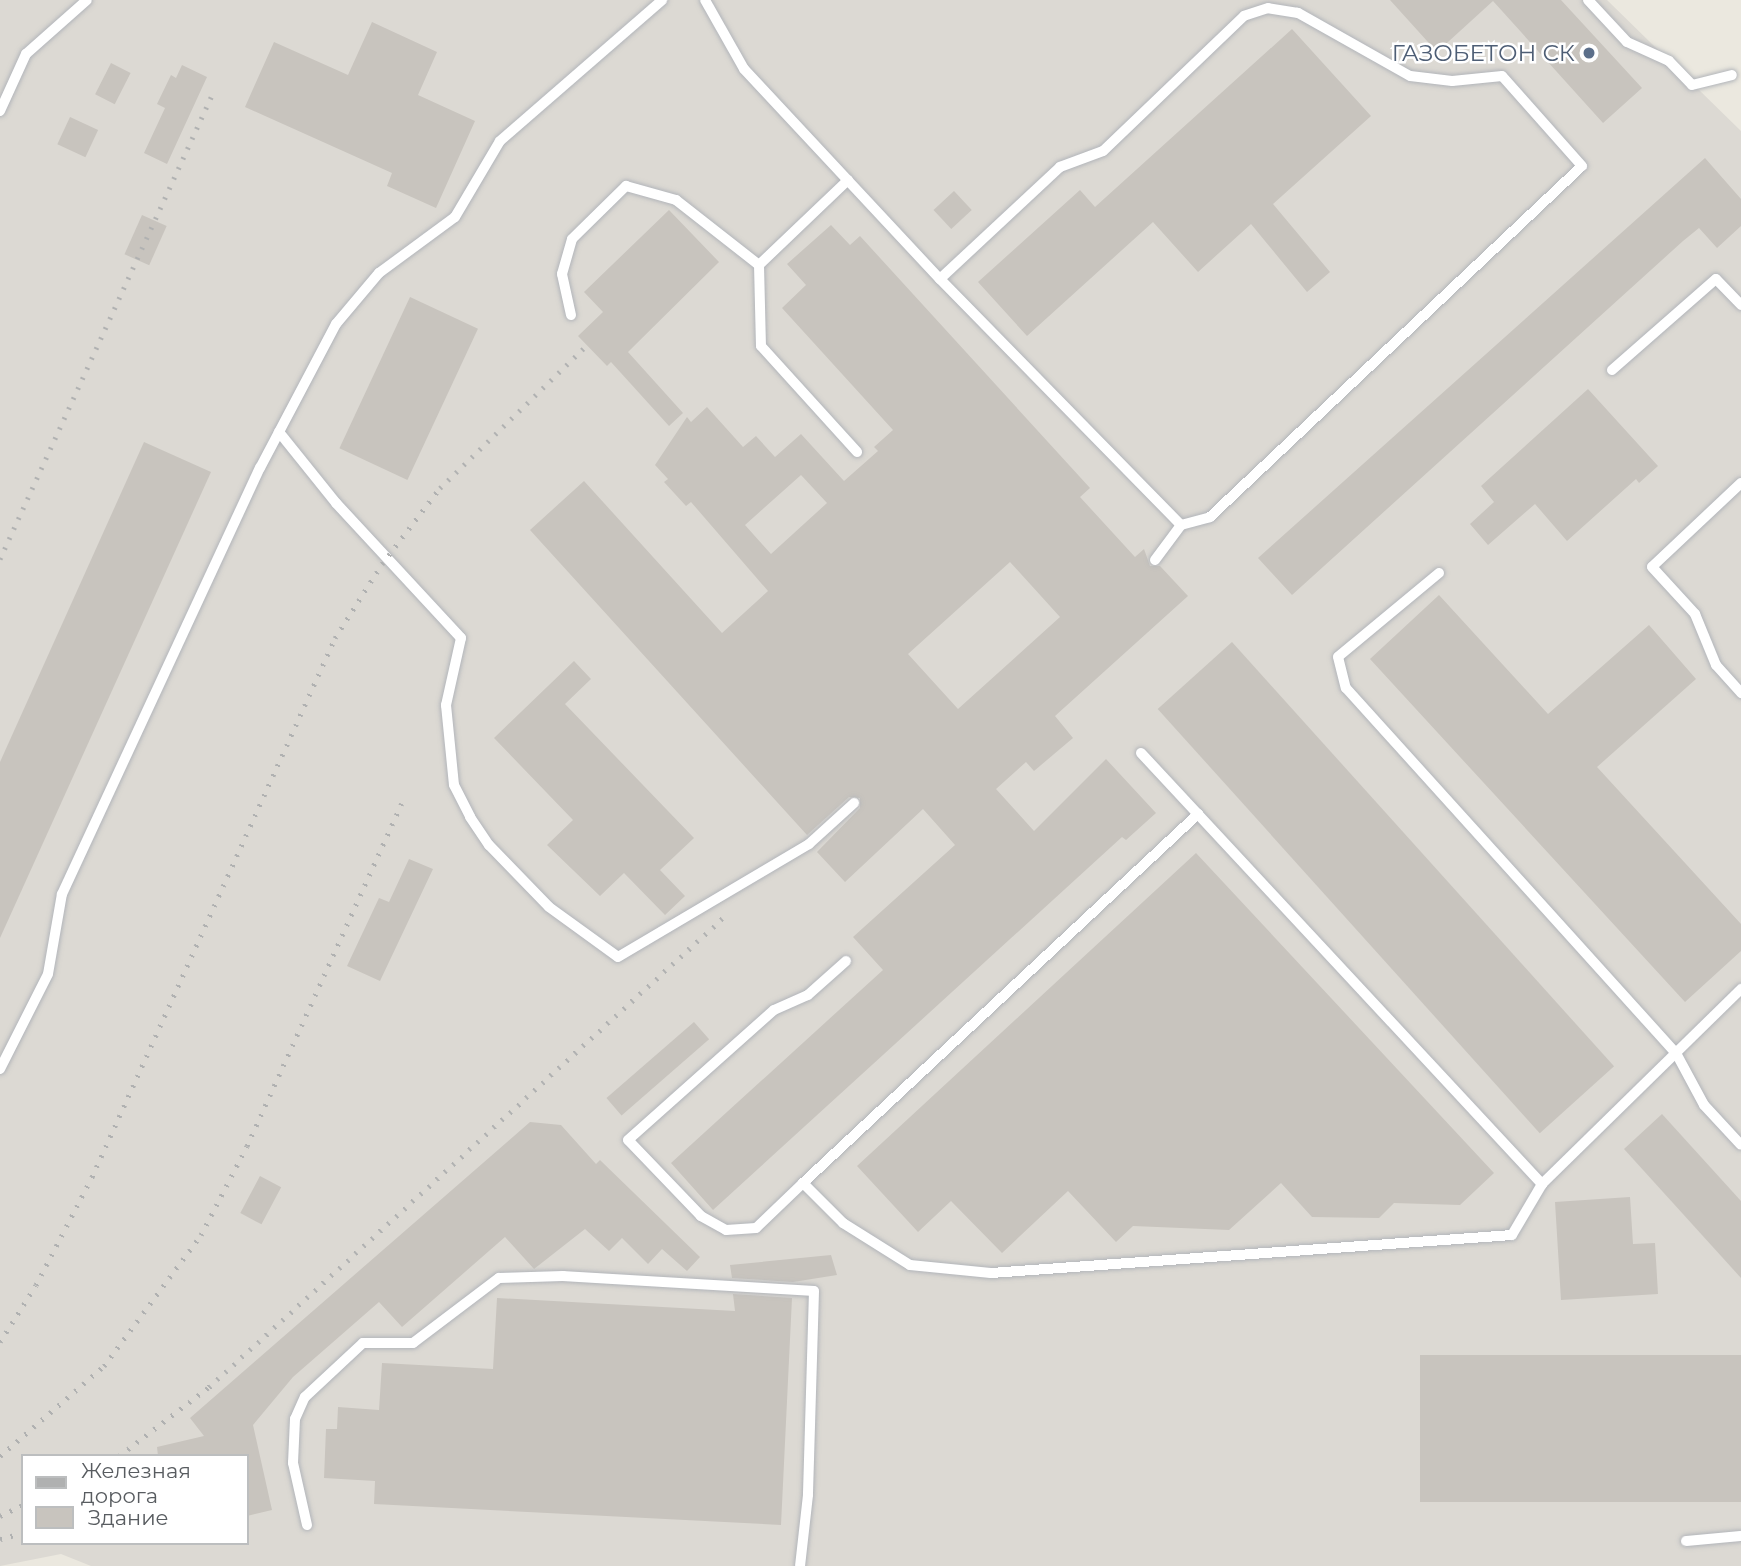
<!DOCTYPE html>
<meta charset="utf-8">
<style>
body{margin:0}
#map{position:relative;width:1741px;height:1566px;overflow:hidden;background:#ebe8df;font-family:Montserrat,sans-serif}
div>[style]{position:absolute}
.industrial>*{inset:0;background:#dcd9d3}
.building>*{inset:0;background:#c8c4be;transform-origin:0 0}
.roads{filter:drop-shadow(0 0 2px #b2b5ba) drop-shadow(0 0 2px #b2b5ba)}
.service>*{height:10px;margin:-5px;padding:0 5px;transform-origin:5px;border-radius:5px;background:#fff}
.rail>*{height:5px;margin-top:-2.5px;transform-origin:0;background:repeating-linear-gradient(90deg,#b0b1b1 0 2px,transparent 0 11px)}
.dots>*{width:19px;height:19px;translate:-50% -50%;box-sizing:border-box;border:4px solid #fff;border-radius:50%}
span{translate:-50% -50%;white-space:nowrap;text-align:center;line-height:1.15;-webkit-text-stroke:5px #fff;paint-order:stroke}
.service-label{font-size:23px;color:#4e5e75}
.right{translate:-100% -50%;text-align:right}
.legend{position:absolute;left:21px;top:1454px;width:228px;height:91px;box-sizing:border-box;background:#fff;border:2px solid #bcbebf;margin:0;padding:9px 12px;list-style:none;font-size:21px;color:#585c60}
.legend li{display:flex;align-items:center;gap:14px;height:35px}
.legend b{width:35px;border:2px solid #bcbebf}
</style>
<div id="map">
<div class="industrial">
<div style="clip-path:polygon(evenodd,0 0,1607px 0,1741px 131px,1741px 1566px,91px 1566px,61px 1554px,0 1566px,0 0,23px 1456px,247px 1456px,247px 1543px,23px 1543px,23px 1456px)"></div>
</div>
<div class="building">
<div style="clip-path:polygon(1390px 0,1561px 0,1642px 88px,1603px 123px,1493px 1px,1437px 52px)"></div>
<div style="clip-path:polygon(372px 22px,437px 52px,418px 95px,475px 121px,436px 208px,387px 186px,392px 173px,245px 107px,274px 42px,348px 75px)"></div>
<div style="clip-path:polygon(1292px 29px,1371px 116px,1273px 204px,1330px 272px,1307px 292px,1251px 224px,1198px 272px,1153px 222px,1027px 336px,978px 282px,1080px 190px,1095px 207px)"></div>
<div style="left:111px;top:63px;width:22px;height:35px;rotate:27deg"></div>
<div style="clip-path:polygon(182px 65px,207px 77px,167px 164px,144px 153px,165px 108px,157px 104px,171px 75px,176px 78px)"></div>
<div style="left:70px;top:117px;width:31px;height:30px;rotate:25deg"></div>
<div style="clip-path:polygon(1705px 158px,1741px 199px,1741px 226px,1717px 248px,1699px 228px,1683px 241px,1292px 595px,1258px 558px)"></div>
<div style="left:954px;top:191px;width:26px;height:28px;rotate:47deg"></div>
<div style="clip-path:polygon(669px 210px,719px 262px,628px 352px,683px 413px,669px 426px,611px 362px,607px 366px,578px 336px,603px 312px,584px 292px)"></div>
<div style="left:142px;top:215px;width:27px;height:43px;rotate:24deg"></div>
<div style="clip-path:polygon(evenodd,831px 225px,850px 245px,860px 236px,1090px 488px,1080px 497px,1135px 557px,1144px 549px,1150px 566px,1160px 566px,1188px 596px,1055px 716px,1073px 738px,1034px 771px,1026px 762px,996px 789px,1034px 831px,1106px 759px,1156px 813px,1126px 840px,1122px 837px,713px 1210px,671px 1163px,883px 970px,853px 937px,955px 845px,923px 809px,845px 882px,817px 852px,860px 808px,860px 798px,849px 797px,807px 835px,530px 530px,584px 481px,722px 633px,768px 591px,691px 502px,686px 506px,664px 482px,668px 479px,655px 465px,687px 417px,691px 422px,707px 407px,743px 447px,756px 436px,775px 457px,801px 434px,844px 481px,878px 451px,874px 447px,893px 430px,782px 308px,806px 285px,787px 264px,831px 225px,801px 475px,827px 503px,771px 554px,745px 525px,801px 475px,831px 225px,1010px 562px,1060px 617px,958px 709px,908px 654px,1010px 562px)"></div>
<div style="left:410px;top:297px;width:75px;height:167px;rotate:25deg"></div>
<div style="clip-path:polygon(1588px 389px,1658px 466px,1639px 483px,1636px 479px,1567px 541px,1535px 504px,1488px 545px,1470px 524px,1494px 502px,1481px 486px)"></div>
<div style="clip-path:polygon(144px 442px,211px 472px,0 938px,0 762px)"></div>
<div style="clip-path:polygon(1439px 595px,1548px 714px,1649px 625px,1696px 679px,1597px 767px,1741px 924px,1741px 951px,1685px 1002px,1370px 659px)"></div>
<div style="left:1232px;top:642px;width:571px;height:100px;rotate:48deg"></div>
<div style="clip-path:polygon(574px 661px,591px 679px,565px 704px,694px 838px,660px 870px,685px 896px,665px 915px,624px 873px,600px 896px,547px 845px,573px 820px,494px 738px)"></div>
<div style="clip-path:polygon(1196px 853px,1494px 1173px,1460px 1205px,1394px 1203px,1379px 1218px,1312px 1217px,1281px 1183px,1229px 1230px,1133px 1226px,1116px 1242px,1068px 1191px,1002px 1253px,951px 1201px,918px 1232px,857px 1166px)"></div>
<div style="clip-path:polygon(409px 859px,433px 869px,380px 981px,347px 966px,379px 898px,389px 902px)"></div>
<div style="left:694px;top:1022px;width:23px;height:116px;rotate:49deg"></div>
<div style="clip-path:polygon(1662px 1114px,1741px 1201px,1741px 1278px,1624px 1149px)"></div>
<div style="clip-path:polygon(530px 1122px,561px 1125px,596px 1164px,600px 1160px,700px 1257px,687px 1271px,662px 1249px,648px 1264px,622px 1238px,609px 1251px,585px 1229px,534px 1269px,505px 1237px,402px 1327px,379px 1302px,293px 1377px,253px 1425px,272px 1510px,247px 1516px,247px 1456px,158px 1456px,157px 1447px,204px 1436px,190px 1418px)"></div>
<div style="left:260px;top:1176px;width:24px;height:42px;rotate:28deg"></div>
<div style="clip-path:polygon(1630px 1197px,1633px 1244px,1655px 1243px,1658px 1294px,1561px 1300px,1555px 1202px)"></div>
<div style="clip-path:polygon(831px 1255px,837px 1275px,793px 1282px,732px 1278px,730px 1265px)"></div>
<div style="clip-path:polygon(733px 1294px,792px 1298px,781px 1525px,374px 1504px,375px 1481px,324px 1478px,326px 1429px,337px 1429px,338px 1407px,379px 1410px,382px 1363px,493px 1369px,497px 1298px,735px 1311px)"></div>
<div style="left:1741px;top:1355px;width:147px;height:321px;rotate:90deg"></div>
</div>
<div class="roads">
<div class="service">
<div style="left:705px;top:0;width:79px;rotate:60.5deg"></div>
<div style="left:744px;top:69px;width:287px;rotate:47deg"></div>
<div style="left:940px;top:279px;width:344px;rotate:45.6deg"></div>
<div style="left:1181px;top:525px;width:30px;rotate:-15deg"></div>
<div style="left:1210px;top:517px;width:511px;rotate:-43.34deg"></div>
<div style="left:1582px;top:166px;width:120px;rotate:-131.6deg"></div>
<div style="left:1502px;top:76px;width:50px;rotate:174.3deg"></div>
<div style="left:1452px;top:81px;width:42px;rotate:-173.2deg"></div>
<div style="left:1410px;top:76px;width:129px;rotate:-150.6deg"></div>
<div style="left:1298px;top:13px;width:30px;rotate:-171deg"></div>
<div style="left:1268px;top:8px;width:25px;rotate:162deg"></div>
<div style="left:1244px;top:16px;width:195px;rotate:136.2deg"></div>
<div style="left:1103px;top:151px;width:46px;rotate:159.6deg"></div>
<div style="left:1060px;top:167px;width:164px;rotate:137deg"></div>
<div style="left:1588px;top:0;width:57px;rotate:47.1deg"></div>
<div style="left:1627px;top:42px;width:46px;rotate:24.3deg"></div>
<div style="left:1669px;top:61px;width:33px;rotate:46deg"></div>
<div style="left:1692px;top:85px;width:41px;rotate:-14deg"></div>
<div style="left:0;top:111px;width:63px;rotate:-65.5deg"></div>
<div style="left:26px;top:54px;width:81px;rotate:-41.5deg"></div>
<div style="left:848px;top:180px;width:123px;rotate:136.3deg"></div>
<div style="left:759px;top:265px;width:81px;rotate:88.6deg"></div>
<div style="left:761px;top:346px;width:143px;rotate:47.8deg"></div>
<div style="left:571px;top:315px;width:42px;rotate:-102.4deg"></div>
<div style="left:562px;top:274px;width:36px;rotate:-74deg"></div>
<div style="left:572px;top:239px;width:76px;rotate:-44.5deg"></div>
<div style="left:626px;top:186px;width:52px;rotate:15.6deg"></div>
<div style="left:676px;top:200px;width:105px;rotate:38.1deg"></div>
<div style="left:1612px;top:370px;width:138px;rotate:-41.2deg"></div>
<div style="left:1716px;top:279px;width:36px;rotate:46deg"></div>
<div style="left:279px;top:432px;width:91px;rotate:51.2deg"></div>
<div style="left:336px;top:503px;width:184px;rotate:47.2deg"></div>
<div style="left:461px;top:638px;width:69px;rotate:102.6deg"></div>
<div style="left:446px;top:705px;width:80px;rotate:84.3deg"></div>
<div style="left:454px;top:785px;width:36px;rotate:63deg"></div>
<div style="left:470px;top:817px;width:34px;rotate:56deg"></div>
<div style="left:489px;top:845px;width:86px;rotate:45.9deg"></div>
<div style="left:549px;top:907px;width:85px;rotate:35.9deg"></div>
<div style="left:618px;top:957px;width:222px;rotate:-30.6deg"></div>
<div style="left:809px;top:844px;width:61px;rotate:-42.3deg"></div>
<div style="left:1741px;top:483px;width:122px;rotate:136.7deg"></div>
<div style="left:1652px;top:567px;width:64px;rotate:47.5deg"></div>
<div style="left:1695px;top:614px;width:55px;rotate:67.6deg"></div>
<div style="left:1716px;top:665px;width:38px;rotate:48deg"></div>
<div style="left:1155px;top:560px;width:44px;rotate:-53.4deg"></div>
<div style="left:1439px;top:573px;width:131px;rotate:140.3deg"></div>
<div style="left:1338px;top:657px;width:32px;rotate:76deg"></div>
<div style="left:1346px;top:688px;width:492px;rotate:47.9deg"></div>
<div style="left:1676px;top:1053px;width:59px;rotate:61.7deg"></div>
<div style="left:1704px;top:1105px;width:54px;rotate:47.2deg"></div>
<div style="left:1141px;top:753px;width:589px;rotate:47.07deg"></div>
<div style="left:1198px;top:814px;width:541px;rotate:136.95deg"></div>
<div style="left:803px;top:1183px;width:57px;rotate:45deg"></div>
<div style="left:843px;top:1223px;width:79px;rotate:32.1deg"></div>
<div style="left:910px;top:1265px;width:81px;rotate:5.6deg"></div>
<div style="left:991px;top:1273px;width:522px;rotate:-4.17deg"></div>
<div style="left:1512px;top:1235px;width:59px;rotate:-59.5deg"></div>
<div style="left:1542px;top:1184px;width:279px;rotate:-44.4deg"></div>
<div style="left:0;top:1069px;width:106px;rotate:-63.2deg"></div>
<div style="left:48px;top:974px;width:81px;rotate:-80.1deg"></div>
<div style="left:62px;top:894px;width:470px;rotate:-65.1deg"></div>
<div style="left:260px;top:468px;width:163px;rotate:-62.2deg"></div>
<div style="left:336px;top:324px;width:67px;rotate:-49.9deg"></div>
<div style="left:379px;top:273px;width:94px;rotate:-36.4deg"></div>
<div style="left:455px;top:217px;width:88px;rotate:-59.4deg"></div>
<div style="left:500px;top:141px;width:215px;rotate:-41deg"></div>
<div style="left:803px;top:1183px;width:65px;rotate:136.2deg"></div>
<div style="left:756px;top:1228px;width:30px;rotate:176deg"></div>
<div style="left:726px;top:1230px;width:29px;rotate:-151deg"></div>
<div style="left:701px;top:1216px;width:105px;rotate:-133.8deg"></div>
<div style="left:628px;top:1140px;width:195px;rotate:-41.7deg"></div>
<div style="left:774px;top:1010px;width:37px;rotate:-24deg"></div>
<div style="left:808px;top:995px;width:51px;rotate:-41.8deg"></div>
<div style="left:307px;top:1525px;width:64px;rotate:-102.7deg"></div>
<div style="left:293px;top:1463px;width:44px;rotate:-87.4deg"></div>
<div style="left:295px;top:1419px;width:24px;rotate:-66deg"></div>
<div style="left:305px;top:1397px;width:79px;rotate:-43deg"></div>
<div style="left:363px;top:1343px;width:50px"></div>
<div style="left:413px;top:1343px;width:108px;rotate:-37.1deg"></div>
<div style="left:499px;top:1278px;width:64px;rotate:-1.8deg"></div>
<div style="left:563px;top:1276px;width:251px;rotate:3.4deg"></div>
<div style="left:814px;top:1291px;width:204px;rotate:91.7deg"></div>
<div style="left:808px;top:1495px;width:71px;rotate:96.4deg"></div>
<div style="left:1686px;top:1541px;width:55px;rotate:-5.2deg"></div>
</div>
</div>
<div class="rail">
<div style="left:0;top:559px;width:510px;rotate:-65.44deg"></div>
<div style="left:0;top:1342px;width:67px;rotate:-57.7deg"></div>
<div style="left:36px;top:1285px;width:122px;rotate:-62.6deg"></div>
<div style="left:92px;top:1177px;width:591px;rotate:-65.73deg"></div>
<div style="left:335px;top:638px;width:88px;rotate:-57.6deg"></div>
<div style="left:382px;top:564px;width:96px;rotate:-52.7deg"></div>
<div style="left:440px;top:488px;width:204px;rotate:-44.2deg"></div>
<div style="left:0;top:1456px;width:138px;rotate:-40.9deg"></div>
<div style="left:104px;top:1366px;width:163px;rotate:-53.5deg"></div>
<div style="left:201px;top:1235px;width:100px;rotate:-62.7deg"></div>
<div style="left:247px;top:1146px;width:376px;rotate:-65.7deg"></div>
<div style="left:119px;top:1456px;width:113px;rotate:-37.5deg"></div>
<div style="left:209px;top:1387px;width:696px;rotate:-42.38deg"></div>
<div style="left:0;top:1516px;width:25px;rotate:-26deg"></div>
<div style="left:0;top:1539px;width:24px;rotate:-15deg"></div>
</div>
<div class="dots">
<div style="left:1589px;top:53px;background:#5c6f8a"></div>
</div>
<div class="service-label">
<span class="right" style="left:1575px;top:53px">ГАЗОБЕТОН СК</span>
</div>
<ul class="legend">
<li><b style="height:9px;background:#b0b1b1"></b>Железная дорога</li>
<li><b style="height:19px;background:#c8c4be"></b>Здание</li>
</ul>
</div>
